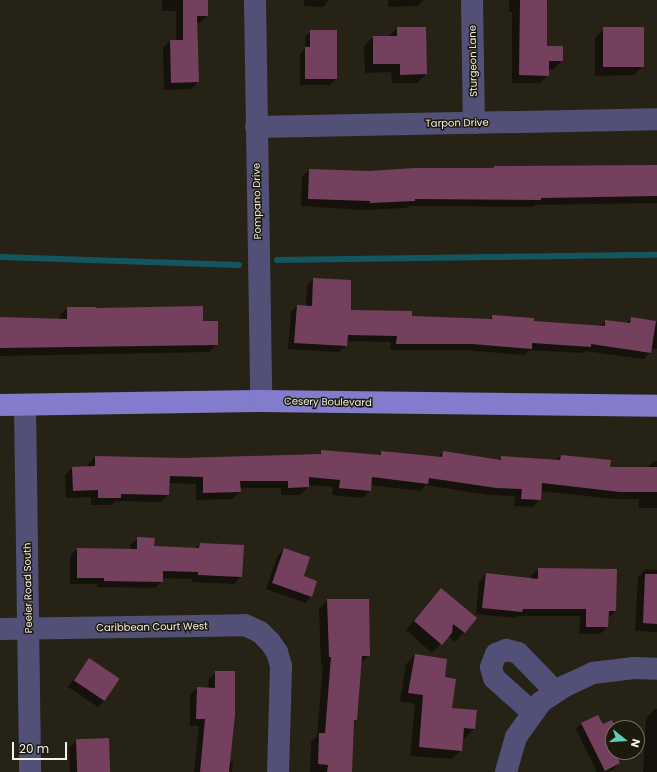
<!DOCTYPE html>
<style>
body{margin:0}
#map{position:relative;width:657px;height:772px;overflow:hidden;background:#272216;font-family:Poppins,sans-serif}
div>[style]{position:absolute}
.shadow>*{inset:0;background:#0007}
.stream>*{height:5.5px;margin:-2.75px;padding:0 2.75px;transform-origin:2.75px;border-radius:2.75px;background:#12575e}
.building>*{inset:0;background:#74405d;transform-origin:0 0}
.minor>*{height:22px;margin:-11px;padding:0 11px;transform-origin:11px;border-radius:11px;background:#535078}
.major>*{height:22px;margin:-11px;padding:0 11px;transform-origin:11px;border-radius:11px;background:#837ccd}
span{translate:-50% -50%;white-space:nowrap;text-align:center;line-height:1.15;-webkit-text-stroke:3px #1d190d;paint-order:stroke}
.street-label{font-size:10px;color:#f6f2ea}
.north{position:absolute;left:605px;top:720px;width:40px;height:40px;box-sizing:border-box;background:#1d190d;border:1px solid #747065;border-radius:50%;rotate:107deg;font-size:11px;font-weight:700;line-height:16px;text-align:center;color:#f6f2ea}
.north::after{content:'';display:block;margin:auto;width:14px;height:18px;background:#5dceb9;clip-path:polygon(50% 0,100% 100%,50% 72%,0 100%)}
.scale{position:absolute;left:12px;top:742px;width:55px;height:18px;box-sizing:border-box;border:2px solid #f6f2ea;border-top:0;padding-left:5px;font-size:12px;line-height:14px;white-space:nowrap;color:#f6f2ea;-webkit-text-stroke:3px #1d190d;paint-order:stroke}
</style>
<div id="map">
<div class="shadow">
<div style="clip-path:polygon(162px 0,207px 0,207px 16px,200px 23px,196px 23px,198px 82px,191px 89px,164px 90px,163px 48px,170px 41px,176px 41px,176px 11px,162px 11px)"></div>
<div style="clip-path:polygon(304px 0,329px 0,323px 7px,304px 6px)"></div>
<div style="clip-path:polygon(388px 0,424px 0,418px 6px,388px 7px)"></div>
<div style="clip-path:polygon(509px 0,548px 0,546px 6px,546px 47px,562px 61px,554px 69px,548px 69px,548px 75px,540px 83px,512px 83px,512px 12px,509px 12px)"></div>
<div style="clip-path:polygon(397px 28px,426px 74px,417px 83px,392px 83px,391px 72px,365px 73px,364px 46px,373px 37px,388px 37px)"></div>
<div style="clip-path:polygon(604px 29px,643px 66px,634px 75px,595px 76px,595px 38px)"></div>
<div style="clip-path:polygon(311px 31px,336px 79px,330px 85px,300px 85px,300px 54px,305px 48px,305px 37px)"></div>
<div style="clip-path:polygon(657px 166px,657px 203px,535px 205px,533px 207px,409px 206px,407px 208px,363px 210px,301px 206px,302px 177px,309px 170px,369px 172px)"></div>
<div style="clip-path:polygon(313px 279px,350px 311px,411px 317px,489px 319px,493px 316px,533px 322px,600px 326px,606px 321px,626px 324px,631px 319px,657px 322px,657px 349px,651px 348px,650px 352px,644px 359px,586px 351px,583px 353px,530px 350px,524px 355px,465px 350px,390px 350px,391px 342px,346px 341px,346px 346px,339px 352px,288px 349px,291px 312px,297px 306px,306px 306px,307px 286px)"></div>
<div style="clip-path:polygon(67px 308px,202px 322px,217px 344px,209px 352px,0 356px,0 318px,59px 320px,60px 315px)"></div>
<div style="clip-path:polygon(322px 451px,378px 456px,382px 452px,437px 458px,443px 452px,499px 460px,502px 457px,556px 460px,561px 456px,609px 468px,646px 468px,654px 461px,657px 461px,657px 508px,639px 508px,639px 499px,612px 499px,541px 491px,540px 499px,533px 507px,514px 506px,515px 496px,488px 495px,426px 485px,420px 491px,370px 485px,370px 491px,362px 498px,332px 495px,333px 487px,308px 485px,308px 487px,300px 495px,281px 495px,281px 488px,240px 488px,240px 492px,232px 499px,196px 500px,196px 484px,168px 483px,168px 495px,161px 502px,116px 501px,112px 505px,91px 505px,91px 497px,66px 498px,65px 475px,73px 467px,88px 467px,88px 465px,95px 457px,182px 459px,317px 456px)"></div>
<div style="clip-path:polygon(138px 538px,153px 547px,195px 549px,200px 544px,241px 576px,234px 584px,192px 582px,192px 579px,162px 578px,162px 581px,155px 588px,97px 587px,97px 584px,70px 584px,70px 556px,77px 549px,130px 550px,130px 545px)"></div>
<div style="clip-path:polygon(284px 549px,302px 576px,316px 581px,311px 597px,305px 603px,266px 589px,278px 555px)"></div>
<div style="clip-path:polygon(538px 569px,615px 611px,608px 618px,607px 627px,600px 634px,579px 634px,580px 616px,517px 616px,514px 618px,476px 614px,479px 582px,486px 574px,531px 579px,531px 576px)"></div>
<div style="clip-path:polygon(646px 569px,657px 570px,657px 632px,635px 631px,638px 577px)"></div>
<div style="clip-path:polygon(441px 589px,476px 619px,455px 642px,448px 636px,432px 653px,406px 630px)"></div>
<div style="clip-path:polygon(328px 600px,369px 655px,360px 664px,356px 720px,353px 723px,351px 772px,310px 772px,311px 742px,317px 736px,323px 665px,321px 665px,319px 609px)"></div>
<div style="clip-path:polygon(415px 655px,444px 678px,451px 709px,474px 729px,465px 738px,462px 737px,461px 750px,452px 759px,410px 756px,415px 704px,400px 701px,406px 664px)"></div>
<div style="clip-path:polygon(89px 659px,104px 701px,98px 707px,68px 687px)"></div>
<div style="clip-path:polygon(216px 672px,229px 762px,233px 762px,232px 772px,194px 772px,199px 726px,190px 726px,190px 695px,197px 688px,208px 689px,209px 679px)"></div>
<div style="clip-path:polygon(655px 709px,657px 709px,657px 772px,643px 772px,646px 718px)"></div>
<div style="clip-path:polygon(582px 723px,615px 728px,613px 728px,613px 752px,627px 752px,616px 757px,619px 763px,613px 769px,607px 772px,597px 772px,576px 729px)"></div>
<div style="clip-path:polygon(77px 740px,109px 772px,70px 772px,69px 748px)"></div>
</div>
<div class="stream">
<div style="left:0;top:257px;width:239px;rotate:1.9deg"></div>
<div style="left:277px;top:260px;width:380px;rotate:-0.8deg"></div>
</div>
<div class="building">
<div style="clip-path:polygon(183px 0,208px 0,208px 16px,197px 16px,199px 82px,171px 83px,170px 40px,183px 40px)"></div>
<div style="clip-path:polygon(520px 0,547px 0,547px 46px,563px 46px,563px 61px,549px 61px,549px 76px,519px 75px)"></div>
<div style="clip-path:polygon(397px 27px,426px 27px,427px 74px,400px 75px,400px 64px,373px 64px,373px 36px,397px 36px)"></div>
<div style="left:644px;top:27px;width:40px;height:41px;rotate:90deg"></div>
<div style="clip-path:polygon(310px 30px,337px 30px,337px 79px,305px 79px,305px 47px,310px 47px)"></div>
<div style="clip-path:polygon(657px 165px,657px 196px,541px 198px,541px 200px,415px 199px,415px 201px,370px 203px,370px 201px,308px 199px,309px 169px,369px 171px,415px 168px,494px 168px,494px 166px)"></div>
<div style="clip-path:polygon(313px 278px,351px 280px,351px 310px,412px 311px,412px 316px,492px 319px,492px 315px,534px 318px,534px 321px,605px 326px,605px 320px,630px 323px,631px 317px,656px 321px,651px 353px,591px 344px,591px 347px,532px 343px,532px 349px,472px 344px,396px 344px,397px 336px,348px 335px,347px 346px,294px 343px,297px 305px,312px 306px)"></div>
<div style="clip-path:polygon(203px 306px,203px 321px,218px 321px,218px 345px,0 348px,0 317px,67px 319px,67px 307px,96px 307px,96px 308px)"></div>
<div style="clip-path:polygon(321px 450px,381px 455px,381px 451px,442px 457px,443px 451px,501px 460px,501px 456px,560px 460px,561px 455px,611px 460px,610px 467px,657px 467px,657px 492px,620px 492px,542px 483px,541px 500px,521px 499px,522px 489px,496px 488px,429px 478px,428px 484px,372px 477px,371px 491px,339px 488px,340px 480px,309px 477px,309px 487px,288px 488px,288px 481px,240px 481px,241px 492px,203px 493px,203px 477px,170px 476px,169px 495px,121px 494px,121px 498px,98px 498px,98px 490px,73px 491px,72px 467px,95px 466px,95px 456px,182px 458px,321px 454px)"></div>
<div style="clip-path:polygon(137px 537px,155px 538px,154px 546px,199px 548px,200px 543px,244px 545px,242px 577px,198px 575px,198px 572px,163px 571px,163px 582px,104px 581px,104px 578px,77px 578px,77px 548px,137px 549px)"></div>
<div style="clip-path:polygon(284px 548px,310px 557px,304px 576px,317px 581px,312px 597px,272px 583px)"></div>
<div style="clip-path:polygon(538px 568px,617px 569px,616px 611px,609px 611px,608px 627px,586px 627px,586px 609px,523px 609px,522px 612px,482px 608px,486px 573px,538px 579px)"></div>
<div style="clip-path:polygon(645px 574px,657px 574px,657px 624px,643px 623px)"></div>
<div style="clip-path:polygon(441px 588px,477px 618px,465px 633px,453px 624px,452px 633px,442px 645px,414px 621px)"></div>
<div style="clip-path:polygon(327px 599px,369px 599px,370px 656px,362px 656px,357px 720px,354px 720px,352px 772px,327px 772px,328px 765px,318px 764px,319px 733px,325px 733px,331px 657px,329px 657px)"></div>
<div style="clip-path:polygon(415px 654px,447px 659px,445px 677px,456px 679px,452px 708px,477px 710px,475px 729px,464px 728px,462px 751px,419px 747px,423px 695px,408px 693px)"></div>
<div style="left:89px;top:658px;width:37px;height:27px;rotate:34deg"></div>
<div style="clip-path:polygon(215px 671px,235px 671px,235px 715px,229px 772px,200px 772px,205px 719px,196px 719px,197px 687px,215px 688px)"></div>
<div style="clip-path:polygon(598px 715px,603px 724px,612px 720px,616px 728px,613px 728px,613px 752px,622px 752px,616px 755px,620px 763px,605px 771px,581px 723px)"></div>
<div style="left:109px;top:738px;width:34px;height:33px;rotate:88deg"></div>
</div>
<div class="minor">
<div style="left:255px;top:0;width:401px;rotate:89.1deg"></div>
<div style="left:472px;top:0;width:123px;rotate:89.1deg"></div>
<div style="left:256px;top:127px;width:401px;rotate:-1.1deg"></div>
<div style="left:25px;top:405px;width:367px;rotate:89.2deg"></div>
<div style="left:0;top:629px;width:245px;rotate:-0.9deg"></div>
<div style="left:245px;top:625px;width:17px;rotate:25deg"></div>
<div style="left:260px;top:632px;width:14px;rotate:45deg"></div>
<div style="left:270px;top:642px;width:12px;rotate:55deg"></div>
<div style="left:277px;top:652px;width:15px;rotate:74deg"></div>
<div style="left:281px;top:666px;width:106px;rotate:91.6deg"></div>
<div style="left:533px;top:713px;width:52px;rotate:-138.1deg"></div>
<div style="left:494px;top:678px;width:11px;rotate:-105deg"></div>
<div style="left:491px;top:667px;width:14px;rotate:-69deg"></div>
<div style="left:496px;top:654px;width:11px;rotate:-22deg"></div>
<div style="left:506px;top:650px;width:12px;rotate:14deg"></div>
<div style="left:518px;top:653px;width:54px;rotate:45.7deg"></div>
<div style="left:506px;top:772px;width:36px;rotate:-74deg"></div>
<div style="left:516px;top:737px;width:43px;rotate:-54.5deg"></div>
<div style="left:541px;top:702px;width:29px;rotate:-34deg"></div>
<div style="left:565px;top:686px;width:31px;rotate:-25deg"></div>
<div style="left:593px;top:673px;width:41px;rotate:-7deg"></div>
<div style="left:634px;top:668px;width:23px;rotate:2deg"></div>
</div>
<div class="major">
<div style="left:0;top:405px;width:261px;rotate:-0.9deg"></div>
<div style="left:261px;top:401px;width:396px;rotate:0.7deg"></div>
</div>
<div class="street-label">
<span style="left:473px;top:61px;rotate:-91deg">Sturgeon Lane</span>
<span style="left:457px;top:123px;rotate:-1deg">Tarpon Drive</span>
<span style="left:257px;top:201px;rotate:-91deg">Pompano Drive</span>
<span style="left:328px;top:402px;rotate:1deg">Cesery Boulevard</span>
<span style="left:28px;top:588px;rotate:-91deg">Peeler Road South</span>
<span style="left:152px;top:627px;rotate:-1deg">Caribbean Court West</span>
</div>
<div class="north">N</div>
<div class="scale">20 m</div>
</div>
